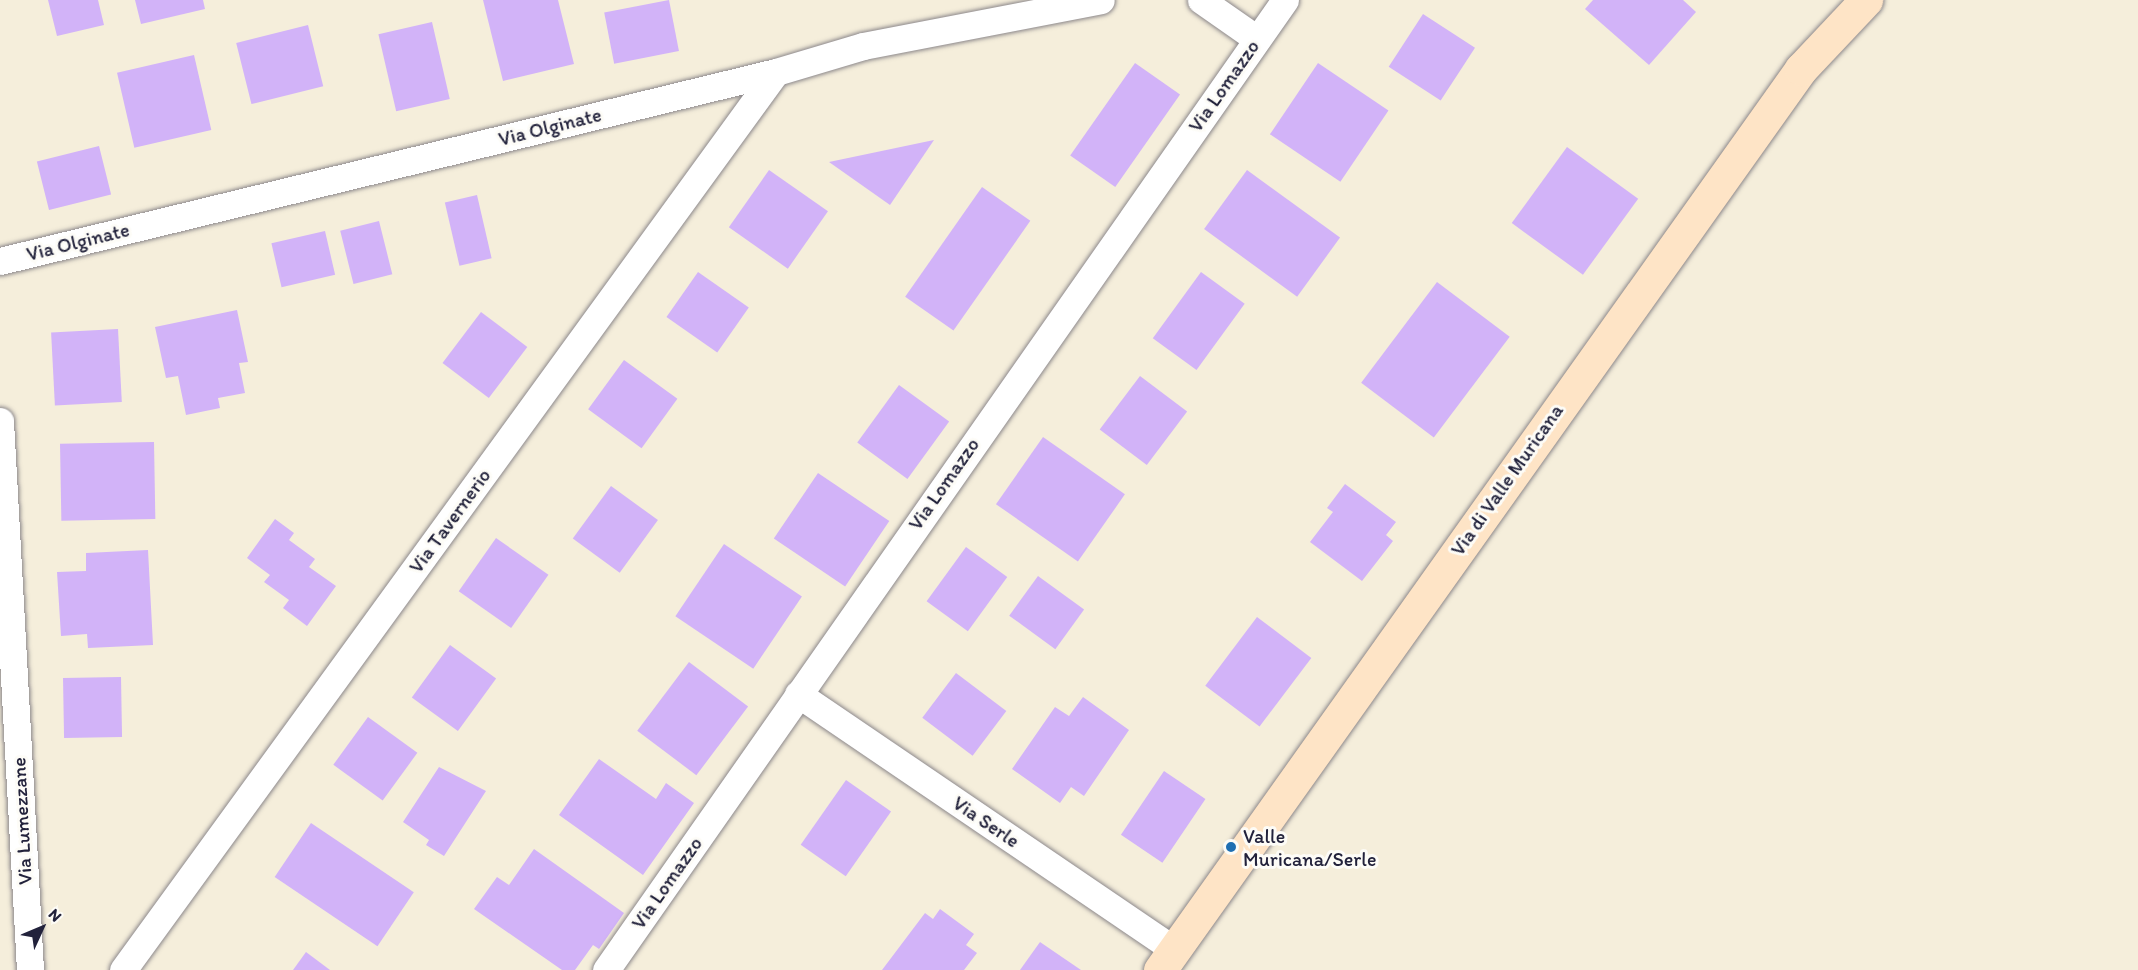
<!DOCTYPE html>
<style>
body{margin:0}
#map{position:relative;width:2138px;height:970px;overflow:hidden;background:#f5eedb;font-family:Itim,sans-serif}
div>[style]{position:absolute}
.building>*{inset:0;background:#d2b3f8;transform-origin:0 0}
.roads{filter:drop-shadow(0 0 2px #8c888b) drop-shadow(0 0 2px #8c888b)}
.street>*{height:27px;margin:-13.5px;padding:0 13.5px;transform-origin:13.5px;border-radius:13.5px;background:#fff}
.secondary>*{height:33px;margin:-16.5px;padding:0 16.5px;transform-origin:16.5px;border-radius:16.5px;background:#fee4c6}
.dots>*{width:16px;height:16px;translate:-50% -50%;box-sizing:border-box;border:3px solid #fdfcf7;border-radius:50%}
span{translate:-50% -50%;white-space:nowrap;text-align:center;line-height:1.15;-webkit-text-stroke:6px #fdfcf7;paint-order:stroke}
.street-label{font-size:20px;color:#22223b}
.poi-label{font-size:20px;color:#22223b}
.left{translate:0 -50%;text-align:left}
.north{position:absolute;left:12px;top:898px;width:60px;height:60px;-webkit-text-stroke:4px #fdfcf7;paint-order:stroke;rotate:46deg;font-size:16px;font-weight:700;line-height:24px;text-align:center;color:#22223b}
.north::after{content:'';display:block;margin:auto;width:21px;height:27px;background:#22223b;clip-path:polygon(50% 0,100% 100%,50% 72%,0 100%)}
</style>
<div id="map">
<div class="building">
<div style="clip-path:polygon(48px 0,98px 0,104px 25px,57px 36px)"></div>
<div style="clip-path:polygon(135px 0,203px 0,205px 9px,141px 24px)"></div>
<div style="clip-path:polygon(483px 0,558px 0,574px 64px,503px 81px)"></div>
<div style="left:669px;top:0;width:52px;height:66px;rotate:79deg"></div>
<div style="clip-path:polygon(1593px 0,1683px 0,1696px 12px,1649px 65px,1585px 9px)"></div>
<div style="left:1423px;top:14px;width:62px;height:63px;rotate:33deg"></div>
<div style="left:432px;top:22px;width:79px;height:55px;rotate:77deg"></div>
<div style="left:308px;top:25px;width:63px;height:74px;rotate:76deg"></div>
<div style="left:194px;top:55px;width:77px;height:79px;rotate:77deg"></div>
<div style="left:1135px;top:63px;width:55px;height:113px;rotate:35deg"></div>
<div style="left:1318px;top:63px;width:85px;height:86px;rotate:34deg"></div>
<div style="clip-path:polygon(934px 140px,890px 205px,829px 162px)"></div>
<div style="left:99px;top:146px;width:50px;height:64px;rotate:76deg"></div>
<div style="left:1567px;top:147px;width:88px;height:94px;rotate:36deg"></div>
<div style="left:769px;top:170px;width:72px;height:70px;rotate:35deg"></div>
<div style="left:1247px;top:170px;width:115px;height:73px;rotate:36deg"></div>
<div style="left:982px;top:187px;width:59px;height:134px;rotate:35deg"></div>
<div style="left:477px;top:195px;width:65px;height:33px;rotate:77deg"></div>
<div style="left:379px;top:221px;width:55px;height:40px;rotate:76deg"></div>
<div style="left:325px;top:231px;width:45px;height:55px;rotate:77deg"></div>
<div style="left:698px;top:272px;width:62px;height:55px;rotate:35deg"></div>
<div style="left:1201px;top:272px;width:54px;height:82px;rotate:36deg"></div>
<div style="left:1437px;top:282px;width:91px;height:126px;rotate:37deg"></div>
<div style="clip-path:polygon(237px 310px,248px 362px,239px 363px,245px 393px,218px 398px,220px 408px,186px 415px,178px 376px,166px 378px,155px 327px)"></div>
<div style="left:481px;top:312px;width:58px;height:64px;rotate:37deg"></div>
<div style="left:118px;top:329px;width:73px;height:67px;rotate:87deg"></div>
<div style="left:624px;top:360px;width:66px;height:61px;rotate:36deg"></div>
<div style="left:1140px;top:376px;width:59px;height:67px;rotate:37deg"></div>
<div style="left:899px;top:385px;width:62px;height:71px;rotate:36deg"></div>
<div style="left:1043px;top:437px;width:100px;height:82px;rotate:35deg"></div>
<div style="left:154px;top:442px;width:77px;height:94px;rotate:89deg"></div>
<div style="left:818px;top:473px;width:86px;height:79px;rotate:34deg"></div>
<div style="clip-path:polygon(1345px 484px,1396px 522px,1386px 535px,1393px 541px,1362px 581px,1310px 542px,1333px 512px,1327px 508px)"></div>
<div style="left:611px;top:486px;width:58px;height:65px;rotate:36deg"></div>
<div style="clip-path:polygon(275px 519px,294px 533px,289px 540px,315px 559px,309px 567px,336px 586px,307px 626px,283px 608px,289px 600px,264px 582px,270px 575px,247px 558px)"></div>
<div style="left:496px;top:538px;width:64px;height:65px;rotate:35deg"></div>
<div style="left:724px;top:544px;width:94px;height:87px;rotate:34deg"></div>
<div style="left:966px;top:547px;width:51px;height:67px;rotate:36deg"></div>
<div style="clip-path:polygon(148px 550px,153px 645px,88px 648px,87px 634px,61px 636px,57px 572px,86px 571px,86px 553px)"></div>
<div style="left:1038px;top:576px;width:57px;height:49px;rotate:36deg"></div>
<div style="left:1257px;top:617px;width:68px;height:86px;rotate:37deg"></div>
<div style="left:450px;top:645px;width:57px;height:65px;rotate:36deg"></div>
<div style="left:689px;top:662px;width:74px;height:86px;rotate:37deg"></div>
<div style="left:956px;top:673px;width:63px;height:56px;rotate:37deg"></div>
<div style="left:121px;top:677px;width:60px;height:58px;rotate:89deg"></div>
<div style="clip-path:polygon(1083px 697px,1129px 730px,1084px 796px,1071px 787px,1060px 803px,1012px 769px,1055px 707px,1069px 716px)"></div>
<div style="left:368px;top:717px;width:61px;height:59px;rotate:36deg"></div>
<div style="clip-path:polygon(599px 759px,656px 799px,666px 783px,694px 803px,643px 875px,559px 815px)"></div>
<div style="clip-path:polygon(439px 767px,486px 791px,444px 856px,426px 845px,429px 840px,403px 822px)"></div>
<div style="left:1164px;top:771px;width:50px;height:77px;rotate:34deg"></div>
<div style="left:846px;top:780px;width:55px;height:79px;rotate:35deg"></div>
<div style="left:311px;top:823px;width:124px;height:65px;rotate:34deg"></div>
<div style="clip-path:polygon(534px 849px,624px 913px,599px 949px,593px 945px,575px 970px,562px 970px,474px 909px,497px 877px,509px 885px)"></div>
<div style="clip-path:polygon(940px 909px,974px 934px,966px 945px,977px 953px,964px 970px,882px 970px,925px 913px,933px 919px)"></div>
<div style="clip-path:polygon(1040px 942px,1081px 970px,1020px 970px)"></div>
<div style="clip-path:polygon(306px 952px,330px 970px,293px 970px)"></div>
</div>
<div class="roads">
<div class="street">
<div style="left:1201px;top:0;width:68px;rotate:34.9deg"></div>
<div style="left:0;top:261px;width:799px;rotate:-13.69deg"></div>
<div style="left:776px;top:72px;width:91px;rotate:-16.6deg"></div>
<div style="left:863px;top:46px;width:242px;rotate:-10.9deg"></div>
<div style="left:0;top:421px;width:550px;rotate:86.87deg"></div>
<div style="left:798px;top:694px;width:455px;rotate:34.2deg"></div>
<div style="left:123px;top:970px;width:1110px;rotate:-53.98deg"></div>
<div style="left:606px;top:970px;width:1184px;rotate:-55.01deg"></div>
</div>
<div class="secondary">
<div style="left:1160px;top:970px;width:1106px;rotate:-54.57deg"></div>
<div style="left:1801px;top:69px;width:95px;rotate:-46.7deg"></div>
</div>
</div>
<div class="dots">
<div style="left:1231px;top:847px;background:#1f6fb2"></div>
</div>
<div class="street-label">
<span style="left:1224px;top:86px;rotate:-55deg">Via Lomazzo</span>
<span style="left:550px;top:127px;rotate:-14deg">Via Olginate</span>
<span style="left:78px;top:242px;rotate:-14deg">Via Olginate</span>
<span style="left:1507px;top:480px;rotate:-55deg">Via di Valle Muricana</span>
<span style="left:944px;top:484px;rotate:-55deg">Via Lomazzo</span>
<span style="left:450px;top:521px;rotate:-54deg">Via Tavernerio</span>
<span style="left:22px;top:821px;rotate:-93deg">Via Lumezzane</span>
<span style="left:986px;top:822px;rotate:34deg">Via Serle</span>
<span style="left:667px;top:883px;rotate:-55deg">Via Lomazzo</span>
</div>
<div class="poi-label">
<span class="left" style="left:1243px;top:848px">Valle<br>Muricana/Serle</span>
</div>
<div class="north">N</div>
</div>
